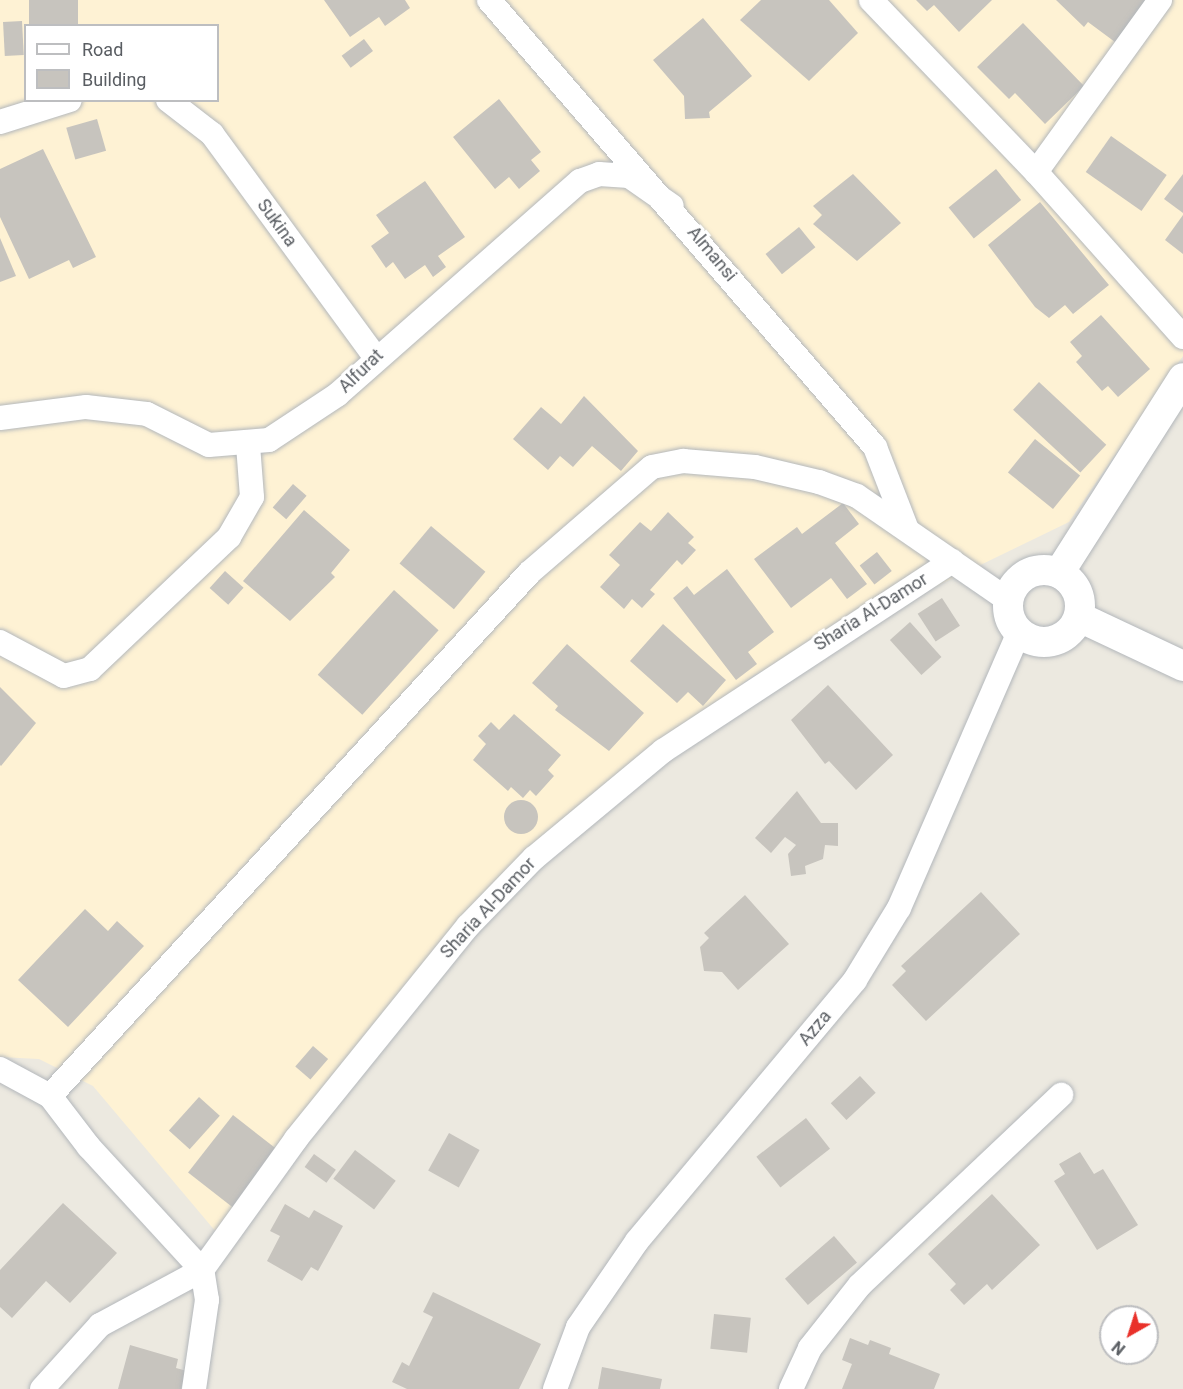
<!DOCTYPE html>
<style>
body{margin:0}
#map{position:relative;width:1183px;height:1389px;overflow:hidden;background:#ece9e0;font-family:Roboto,sans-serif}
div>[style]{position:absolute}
.commercial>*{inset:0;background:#fef2d4}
.building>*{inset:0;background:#c7c4be;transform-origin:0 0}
.round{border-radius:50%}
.roads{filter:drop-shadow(0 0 2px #b3b7bb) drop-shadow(0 0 2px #b3b7bb)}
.minor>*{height:24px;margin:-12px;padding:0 12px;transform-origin:12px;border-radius:12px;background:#fff}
.tertiary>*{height:30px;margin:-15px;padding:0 15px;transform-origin:15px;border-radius:15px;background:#fff}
.tertiary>.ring{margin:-15px;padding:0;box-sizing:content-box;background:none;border:30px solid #fff;border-radius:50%}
span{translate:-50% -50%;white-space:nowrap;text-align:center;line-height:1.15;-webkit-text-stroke:6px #fff;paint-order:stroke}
.street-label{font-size:18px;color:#595d62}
.legend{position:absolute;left:24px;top:24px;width:195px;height:78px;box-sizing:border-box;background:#fff;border:2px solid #bdbec0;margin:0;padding:8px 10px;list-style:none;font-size:18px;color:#595d62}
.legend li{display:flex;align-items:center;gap:12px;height:30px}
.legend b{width:30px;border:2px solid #bdbec0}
.north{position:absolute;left:1099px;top:1305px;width:60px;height:60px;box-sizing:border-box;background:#fff;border:2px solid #bdbec0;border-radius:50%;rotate:219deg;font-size:16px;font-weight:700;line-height:24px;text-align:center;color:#595d62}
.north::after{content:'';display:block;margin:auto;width:21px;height:27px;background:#e9312a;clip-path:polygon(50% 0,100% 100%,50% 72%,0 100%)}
</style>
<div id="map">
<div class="commercial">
<div style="clip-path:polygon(evenodd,0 0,1183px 0,1183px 356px,1069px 522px,754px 675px,558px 827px,222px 1239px,93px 1086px,39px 1059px,0 1057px,0 0,26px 26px,218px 26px,218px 100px,26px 100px,26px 26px)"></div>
</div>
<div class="building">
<div style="left:29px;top:0;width:49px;height:26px"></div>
<div style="clip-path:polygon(324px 0,405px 0,410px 8px,385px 26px,379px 17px,350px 37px)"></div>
<div style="clip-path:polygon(761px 0,829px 0,858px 33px,809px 81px,740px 20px)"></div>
<div style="clip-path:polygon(916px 0,992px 0,959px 32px,934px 5px,927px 11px)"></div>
<div style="clip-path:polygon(1056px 0,1146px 0,1115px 42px,1088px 22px,1084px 27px)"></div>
<div style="clip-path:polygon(703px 18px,752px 76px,709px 112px,710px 118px,685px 119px,684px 96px,653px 60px)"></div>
<div style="left:22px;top:21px;width:34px;height:19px;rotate:87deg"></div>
<div style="clip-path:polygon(1023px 23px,1084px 86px,1045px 124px,1015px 93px,1009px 99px,977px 67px)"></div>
<div style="left:364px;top:39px;width:15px;height:28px;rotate:53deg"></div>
<div style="clip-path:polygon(499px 99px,541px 152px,531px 160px,540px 171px,519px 189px,509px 177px,495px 189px,453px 137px)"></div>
<div style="left:97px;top:119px;width:33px;height:32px;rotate:74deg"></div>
<div style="left:1111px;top:136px;width:68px;height:44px;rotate:35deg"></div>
<div style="clip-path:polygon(43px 149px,96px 257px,73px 268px,69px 260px,29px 279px,0 217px,0 169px)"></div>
<div style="left:996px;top:169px;width:40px;height:61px;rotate:51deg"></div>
<div style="clip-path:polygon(853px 174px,901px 223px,857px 261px,813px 224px,822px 215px,813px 206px)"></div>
<div style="clip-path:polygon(1183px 174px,1183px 213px,1164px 199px)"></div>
<div style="clip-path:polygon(425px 181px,465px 237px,438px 256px,446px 267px,433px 277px,425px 265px,405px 279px,393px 262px,386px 268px,371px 246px,389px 233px,376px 215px)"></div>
<div style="clip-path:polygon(1040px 202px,1109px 285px,1073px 314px,1065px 305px,1049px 318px,1035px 307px,988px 245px)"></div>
<div style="clip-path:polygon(1183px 215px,1183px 254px,1165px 240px)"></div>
<div style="left:799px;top:227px;width:26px;height:43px;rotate:51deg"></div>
<div style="clip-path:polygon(0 238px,16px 276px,0 282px)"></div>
<div style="clip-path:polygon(1101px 315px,1150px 369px,1118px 397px,1108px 386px,1102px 391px,1076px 362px,1082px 356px,1070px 342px)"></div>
<div style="left:1039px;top:382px;width:92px;height:38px;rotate:43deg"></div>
<div style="clip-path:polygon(584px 396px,638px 451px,621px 471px,592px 446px,573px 467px,560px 456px,548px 470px,513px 439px,541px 407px,561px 424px)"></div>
<div style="left:1035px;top:439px;width:58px;height:43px;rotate:39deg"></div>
<div style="left:293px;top:484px;width:18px;height:31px;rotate:41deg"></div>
<div style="clip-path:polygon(843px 503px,859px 524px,835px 543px,867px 584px,847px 599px,831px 578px,791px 608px,754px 559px,797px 527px,802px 534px)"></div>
<div style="clip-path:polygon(304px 510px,350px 550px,331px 573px,335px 577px,290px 621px,243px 581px)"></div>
<div style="clip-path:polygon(668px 512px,694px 537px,688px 543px,696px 550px,682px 565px,677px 560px,650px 590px,655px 594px,642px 608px,632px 599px,624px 609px,600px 587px,620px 565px,609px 555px,640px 522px,651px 531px)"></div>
<div style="left:431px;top:526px;width:71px;height:49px;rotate:40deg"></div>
<div style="left:877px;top:552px;width:24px;height:22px;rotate:52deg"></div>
<div style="clip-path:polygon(727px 569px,774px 632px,748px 652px,757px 664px,736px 680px,673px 598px,687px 586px,694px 595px)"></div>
<div style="left:225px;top:571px;width:25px;height:23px;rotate:42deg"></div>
<div style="left:394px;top:590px;width:60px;height:114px;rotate:42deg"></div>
<div style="left:942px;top:598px;width:33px;height:29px;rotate:57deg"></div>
<div style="left:910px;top:622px;width:47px;height:27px;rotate:48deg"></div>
<div style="clip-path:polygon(663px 624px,726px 680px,703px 706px,688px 692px,677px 703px,630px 661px)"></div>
<div style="clip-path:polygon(567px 644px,644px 713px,609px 751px,555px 710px,558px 706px,532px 683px)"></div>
<div style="clip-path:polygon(828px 685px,893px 755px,856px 790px,829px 761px,825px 764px,791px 720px)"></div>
<div style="clip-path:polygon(0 687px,36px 723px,1px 766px,0 765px)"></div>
<div style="clip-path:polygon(514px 714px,561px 755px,548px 770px,554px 776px,536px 796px,530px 790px,523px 798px,511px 787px,508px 791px,473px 760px,486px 744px,478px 736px,491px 722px,499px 730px)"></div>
<div style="clip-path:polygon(797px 791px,821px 823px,838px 823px,838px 846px,825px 845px,823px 859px,805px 866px,806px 874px,791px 876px,788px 854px,796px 845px,785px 837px,771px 853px,755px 838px)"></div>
<div class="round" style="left:504px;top:800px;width:34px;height:34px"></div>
<div style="clip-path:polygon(981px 892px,1020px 934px,926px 1021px,892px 985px,906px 971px,901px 966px)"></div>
<div style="clip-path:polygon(745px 895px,789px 944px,738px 990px,722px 972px,704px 971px,700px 947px,709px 938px,704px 933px)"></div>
<div style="clip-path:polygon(85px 909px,108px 931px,117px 921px,144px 946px,68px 1027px,18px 980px)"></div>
<div style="left:313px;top:1046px;width:20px;height:27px;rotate:41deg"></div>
<div style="left:860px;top:1076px;width:23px;height:40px;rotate:47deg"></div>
<div style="left:199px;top:1097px;width:28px;height:45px;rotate:42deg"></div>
<div style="left:233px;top:1115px;width:63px;height:73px;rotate:38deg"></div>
<div style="left:806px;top:1118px;width:39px;height:63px;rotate:52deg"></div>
<div style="left:449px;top:1133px;width:35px;height:43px;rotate:29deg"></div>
<div style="left:355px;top:1150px;width:51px;height:36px;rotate:37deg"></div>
<div style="clip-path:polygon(1080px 1152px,1094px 1174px,1103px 1169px,1138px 1225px,1097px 1250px,1054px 1181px,1065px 1174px,1059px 1164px)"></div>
<div style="left:314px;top:1154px;width:27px;height:16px;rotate:36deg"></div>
<div style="clip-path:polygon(992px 1194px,1040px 1245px,992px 1290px,987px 1284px,964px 1305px,950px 1290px,956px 1284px,928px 1254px)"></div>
<div style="clip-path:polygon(63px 1203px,117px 1253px,70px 1303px,46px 1281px,12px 1318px,0 1307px,0 1270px)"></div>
<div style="clip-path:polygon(285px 1204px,309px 1218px,314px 1210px,343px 1226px,318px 1271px,311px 1267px,302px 1281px,267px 1261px,280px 1236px,270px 1231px)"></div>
<div style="left:834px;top:1236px;width:35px;height:65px;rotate:49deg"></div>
<div style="clip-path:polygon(433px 1292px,541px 1344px,519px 1389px,407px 1389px,392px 1382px,402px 1362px,409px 1366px,433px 1317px,423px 1312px)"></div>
<div style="left:714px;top:1314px;width:37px;height:35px;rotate:6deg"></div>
<div style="clip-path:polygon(850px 1338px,868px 1345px,870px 1340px,891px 1348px,889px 1354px,940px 1374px,934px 1389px,842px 1389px,852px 1364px,842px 1360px)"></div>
<div style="clip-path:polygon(130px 1345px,178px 1359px,176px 1368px,187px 1371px,181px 1389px,118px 1389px)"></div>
<div style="clip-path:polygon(602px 1367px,662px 1379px,660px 1389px,598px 1389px)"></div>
</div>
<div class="roads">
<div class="minor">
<div style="left:489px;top:0;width:591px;rotate:49.19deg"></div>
<div style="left:875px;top:447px;width:86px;rotate:68.8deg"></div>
<div style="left:871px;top:0;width:238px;rotate:46.2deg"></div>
<div style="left:1036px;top:172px;width:221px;rotate:48.3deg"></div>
<div style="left:168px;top:100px;width:56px;rotate:37.7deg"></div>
<div style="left:212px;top:134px;width:276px;rotate:53.8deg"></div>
<div style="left:0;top:122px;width:73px;rotate:-17.4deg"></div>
<div style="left:1036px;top:172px;width:212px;rotate:-54.2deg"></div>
<div style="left:0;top:418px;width:87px;rotate:-7.3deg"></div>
<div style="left:86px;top:407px;width:61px;rotate:6.5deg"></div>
<div style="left:147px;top:414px;width:69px;rotate:26.6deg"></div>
<div style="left:209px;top:445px;width:60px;rotate:-4.8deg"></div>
<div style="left:269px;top:440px;width:82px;rotate:-33.5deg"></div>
<div style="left:337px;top:395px;width:324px;rotate:-41.4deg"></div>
<div style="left:580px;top:181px;width:20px;rotate:-20deg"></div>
<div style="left:599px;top:174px;width:30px;rotate:4deg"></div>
<div style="left:629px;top:176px;width:52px;rotate:34.9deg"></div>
<div style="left:0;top:642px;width:72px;rotate:28deg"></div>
<div style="left:64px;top:676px;width:27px;rotate:-15deg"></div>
<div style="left:90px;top:669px;width:192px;rotate:-43.5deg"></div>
<div style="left:229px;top:537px;width:46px;rotate:-60.1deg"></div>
<div style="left:252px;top:497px;width:52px;rotate:-94.4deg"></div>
<div style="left:0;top:1069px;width:57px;rotate:28.4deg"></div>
<div style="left:50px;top:1096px;width:64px;rotate:52.6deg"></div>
<div style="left:89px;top:1147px;width:167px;rotate:47.4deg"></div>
<div style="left:50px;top:1096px;width:709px;rotate:-47.51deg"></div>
<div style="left:529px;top:573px;width:162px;rotate:-40.8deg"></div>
<div style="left:652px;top:467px;width:32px;rotate:-11deg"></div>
<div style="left:683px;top:461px;width:72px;rotate:4.8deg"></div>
<div style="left:755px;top:467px;width:66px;rotate:13.2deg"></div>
<div style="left:819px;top:482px;width:40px;rotate:20.2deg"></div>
<div style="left:857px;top:496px;width:183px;rotate:34.6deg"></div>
<div style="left:42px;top:1389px;width:86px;rotate:-47.8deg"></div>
<div style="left:100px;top:1325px;width:116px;rotate:-28.3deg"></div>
<div style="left:194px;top:1389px;width:90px;rotate:-81.7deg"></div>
<div style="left:207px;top:1300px;width:30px;rotate:-99deg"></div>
<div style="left:202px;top:1270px;width:161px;rotate:-54.3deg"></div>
<div style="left:296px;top:1139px;width:274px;rotate:-51.1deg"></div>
<div style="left:468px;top:926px;width:95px;rotate:-45.9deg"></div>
<div style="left:534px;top:858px;width:168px;rotate:-39.7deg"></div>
<div style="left:663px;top:751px;width:346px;rotate:-33.3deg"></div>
<div style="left:555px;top:1389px;width:66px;rotate:-69.6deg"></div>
<div style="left:578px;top:1327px;width:104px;rotate:-55.5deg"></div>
<div style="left:637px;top:1241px;width:340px;rotate:-50.1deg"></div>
<div style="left:855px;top:980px;width:84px;rotate:-58.6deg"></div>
<div style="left:899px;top:908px;width:301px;rotate:-66.5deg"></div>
<div style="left:791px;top:1389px;width:45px;rotate:-65.1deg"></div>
<div style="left:810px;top:1348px;width:80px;rotate:-51.6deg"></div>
<div style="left:860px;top:1285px;width:277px;rotate:-43.4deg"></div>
</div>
<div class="tertiary">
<div class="ring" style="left:1008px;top:570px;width:42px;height:42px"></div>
<div style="left:1059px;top:573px;width:231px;rotate:-57.5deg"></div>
<div style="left:1079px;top:617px;width:115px;rotate:25.2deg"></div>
</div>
</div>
<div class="street-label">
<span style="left:277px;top:223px;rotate:54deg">Sukina</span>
<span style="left:712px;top:254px;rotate:50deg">Almansi</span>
<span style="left:361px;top:371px;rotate:-44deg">Alfurat</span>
<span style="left:871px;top:612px;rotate:-32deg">Sharia Al-Damor</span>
<span style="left:488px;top:908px;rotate:-47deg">Sharia Al-Damor</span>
<span style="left:815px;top:1028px;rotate:-50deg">Azza</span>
</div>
<ul class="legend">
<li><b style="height:8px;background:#fff"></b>Road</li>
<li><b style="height:16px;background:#c7c4be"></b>Building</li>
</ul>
<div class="north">N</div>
</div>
